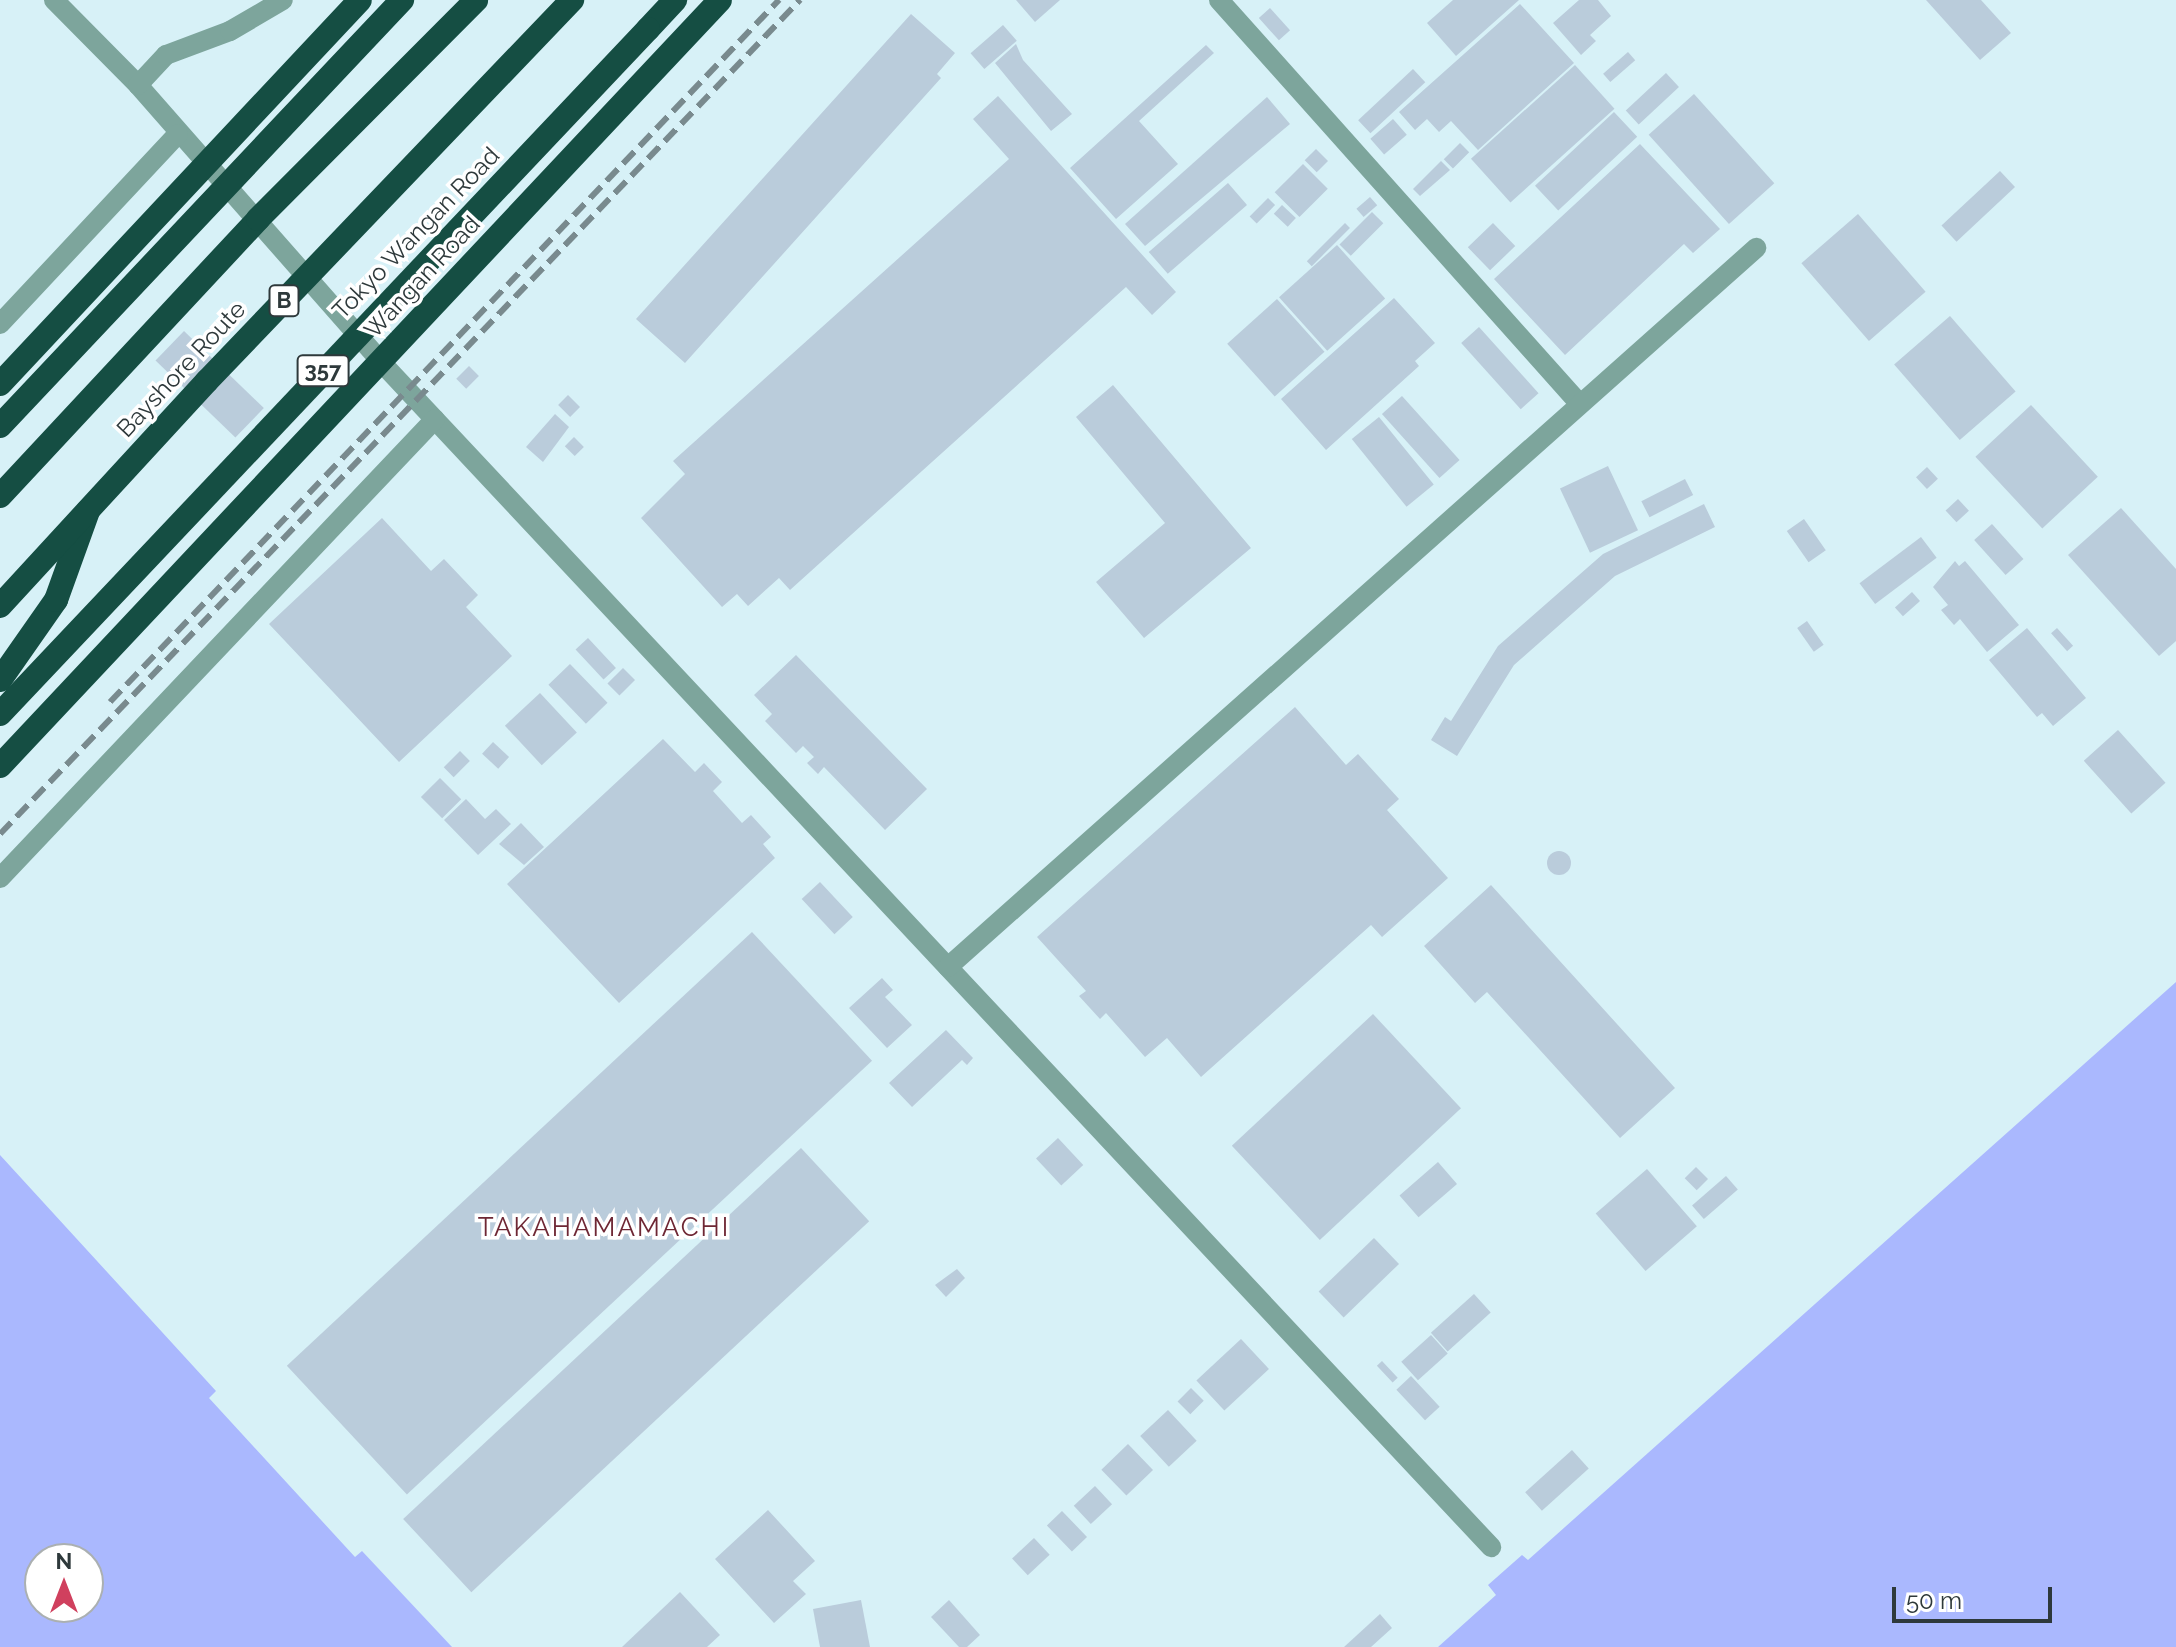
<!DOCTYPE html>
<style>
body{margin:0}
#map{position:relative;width:2176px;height:1647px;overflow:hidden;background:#d7f1f7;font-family:Raleway,sans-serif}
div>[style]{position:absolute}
.water>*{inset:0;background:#aab8fe}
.building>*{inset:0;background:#baccdb;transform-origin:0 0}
.round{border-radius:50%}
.minor>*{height:20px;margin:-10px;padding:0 10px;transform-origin:10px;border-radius:10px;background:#7da59c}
.highway>*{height:24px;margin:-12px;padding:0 12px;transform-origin:12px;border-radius:12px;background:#154e43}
.rail>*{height:6px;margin-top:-3px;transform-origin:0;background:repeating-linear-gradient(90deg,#798a8e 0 16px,transparent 0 24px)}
.highway-bridge>*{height:24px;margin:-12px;padding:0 12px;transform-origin:12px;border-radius:12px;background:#154e43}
span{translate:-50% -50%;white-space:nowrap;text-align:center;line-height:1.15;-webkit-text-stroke:7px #fff;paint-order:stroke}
.shield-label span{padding:2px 6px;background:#fff;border:2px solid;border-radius:6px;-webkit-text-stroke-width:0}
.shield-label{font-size:22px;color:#2e393b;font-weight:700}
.street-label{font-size:24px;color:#2e393b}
.neighbourhood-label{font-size:26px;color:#6e2734;letter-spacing:2px}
.north{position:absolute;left:24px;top:1543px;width:80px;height:80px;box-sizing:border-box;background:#fff;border:2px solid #abb0b1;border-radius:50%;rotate:0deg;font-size:22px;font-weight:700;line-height:32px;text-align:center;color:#2e393b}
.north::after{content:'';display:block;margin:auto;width:28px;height:36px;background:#d0405e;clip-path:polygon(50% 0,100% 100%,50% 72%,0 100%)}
.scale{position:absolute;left:1892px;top:1587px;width:160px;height:36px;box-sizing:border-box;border:4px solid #2e393b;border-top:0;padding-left:10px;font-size:24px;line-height:28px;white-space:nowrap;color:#2e393b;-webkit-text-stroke:6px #fff;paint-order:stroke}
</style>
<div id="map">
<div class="water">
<div style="clip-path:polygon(2176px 982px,2176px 1647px,1438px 1647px,1496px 1595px,1488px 1585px,1522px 1555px,1528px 1560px)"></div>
<div style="clip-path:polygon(evenodd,0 1155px,216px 1391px,209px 1398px,355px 1557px,362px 1551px,452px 1647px,0 1647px,0 1155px,88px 1559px,88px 1607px,40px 1607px,40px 1559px,88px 1559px)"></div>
</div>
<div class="building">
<div style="clip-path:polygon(1016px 0,1060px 0,1035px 22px)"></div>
<div style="clip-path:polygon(1453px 0,1519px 0,1456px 56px,1427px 23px)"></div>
<div style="clip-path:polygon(1579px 0,1598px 0,1611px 16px,1590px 35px,1596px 41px,1581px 55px,1553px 23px)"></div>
<div style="clip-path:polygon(1926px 0,1981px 0,2011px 33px,1980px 60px)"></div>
<div style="clip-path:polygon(1520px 4px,1574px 63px,1478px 150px,1451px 121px,1439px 132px,1427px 119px,1415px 130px,1399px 112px)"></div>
<div style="left:1270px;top:8px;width:30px;height:15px;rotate:48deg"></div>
<div style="clip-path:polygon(911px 14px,955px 53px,937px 74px,941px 78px,685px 363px,636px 319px)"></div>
<div style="left:1003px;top:25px;width:21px;height:43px;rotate:49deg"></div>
<div style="clip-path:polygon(1016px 44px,1023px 60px,1072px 114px,1051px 131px,995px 63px)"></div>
<div style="clip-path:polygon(1206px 45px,1214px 53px,1139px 121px,1178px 164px,1116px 219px,1070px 168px)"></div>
<div style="left:1628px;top:52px;width:11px;height:33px;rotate:49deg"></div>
<div style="left:1575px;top:65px;width:59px;height:140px;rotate:48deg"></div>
<div style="left:1413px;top:69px;width:18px;height:75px;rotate:47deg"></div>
<div style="left:1666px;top:73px;width:19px;height:55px;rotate:47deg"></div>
<div style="left:1694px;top:94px;width:120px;height:61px;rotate:48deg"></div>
<div style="clip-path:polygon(998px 96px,1176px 292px,1152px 315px,1126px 287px,790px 590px,779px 578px,748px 606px,737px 594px,722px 607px,641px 518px,685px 474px,673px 461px,1009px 159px,973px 119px)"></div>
<div style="clip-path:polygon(1267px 97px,1290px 124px,1145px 246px,1125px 224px)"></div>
<div style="left:1614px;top:112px;width:34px;height:108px;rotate:47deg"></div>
<div style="left:1393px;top:119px;width:21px;height:30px;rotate:49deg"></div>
<div style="left:1460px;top:143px;width:13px;height:23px;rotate:45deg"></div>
<div style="clip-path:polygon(1640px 144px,1720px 229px,1693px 253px,1684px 244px,1565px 355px,1494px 279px)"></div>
<div style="left:1316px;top:149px;width:17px;height:16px;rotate:45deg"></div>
<div style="clip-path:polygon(1441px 161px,1450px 170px,1420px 196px,1413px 189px)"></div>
<div style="left:1303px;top:164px;width:35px;height:40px;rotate:45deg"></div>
<div style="left:2000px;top:171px;width:22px;height:80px;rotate:47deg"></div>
<div style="left:1228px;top:183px;width:29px;height:105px;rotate:49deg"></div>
<div style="left:1370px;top:197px;width:11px;height:18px;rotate:49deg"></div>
<div style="left:1268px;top:198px;width:10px;height:26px;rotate:45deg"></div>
<div style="left:1282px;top:205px;width:19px;height:12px;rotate:43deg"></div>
<div style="left:1372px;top:212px;width:16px;height:46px;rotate:45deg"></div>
<div style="left:1858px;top:214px;width:103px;height:75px;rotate:49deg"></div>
<div style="left:1345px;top:223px;width:7px;height:54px;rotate:45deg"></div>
<div style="left:1493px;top:223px;width:32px;height:35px;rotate:46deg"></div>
<div style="left:1337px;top:245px;width:72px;height:78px;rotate:48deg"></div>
<div style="clip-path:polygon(1394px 298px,1435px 343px,1415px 361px,1419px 366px,1326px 450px,1281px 399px)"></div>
<div style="left:1277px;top:299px;width:71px;height:67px;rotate:48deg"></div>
<div style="left:1950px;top:316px;width:100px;height:74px;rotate:49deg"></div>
<div style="left:1479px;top:327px;width:89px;height:24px;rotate:48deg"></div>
<div style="left:184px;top:331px;width:111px;height:41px;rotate:44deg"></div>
<div style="left:469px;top:366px;width:14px;height:18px;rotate:45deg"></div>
<div style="clip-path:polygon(1113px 385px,1251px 548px,1144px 638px,1096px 582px,1165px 523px,1076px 417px)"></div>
<div style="left:568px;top:395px;width:17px;height:14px;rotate:45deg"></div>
<div style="left:1402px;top:396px;width:86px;height:27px;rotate:48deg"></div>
<div style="left:2031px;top:405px;width:98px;height:76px;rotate:47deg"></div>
<div style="clip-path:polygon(555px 414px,569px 427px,543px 462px,526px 447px)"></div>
<div style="left:1379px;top:417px;width:87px;height:35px;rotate:51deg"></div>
<div style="left:574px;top:437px;width:14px;height:13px;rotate:45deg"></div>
<div style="left:1608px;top:466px;width:71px;height:53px;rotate:65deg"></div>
<div style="left:1927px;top:467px;width:16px;height:15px;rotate:47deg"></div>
<div style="left:1685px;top:479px;width:18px;height:49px;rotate:63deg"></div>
<div style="left:1958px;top:499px;width:16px;height:17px;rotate:47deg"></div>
<div style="clip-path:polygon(1704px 504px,1715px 527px,1615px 576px,1514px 665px,1457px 756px,1431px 740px,1445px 717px,1451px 721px,1498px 646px,1603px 554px)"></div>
<div style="clip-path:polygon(2121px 508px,2176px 569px,2176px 641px,2159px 656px,2068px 555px)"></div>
<div style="clip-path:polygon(382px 518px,431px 571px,444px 559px,478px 595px,466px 607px,512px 656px,399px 762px,269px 624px)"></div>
<div style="left:1804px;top:519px;width:38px;height:21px;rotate:55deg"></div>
<div style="left:1992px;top:524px;width:47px;height:24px;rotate:48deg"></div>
<div style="left:1921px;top:537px;width:26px;height:77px;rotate:53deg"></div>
<div style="clip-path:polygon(1955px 561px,1959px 566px,1965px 561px,2019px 625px,1987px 652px,1960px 619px,1954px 625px,1941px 610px,1948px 605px,1933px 587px)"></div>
<div style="left:1912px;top:592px;width:12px;height:23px;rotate:48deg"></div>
<div style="left:1807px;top:621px;width:29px;height:12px;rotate:55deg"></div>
<div style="clip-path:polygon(2027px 628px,2086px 698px,2053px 726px,2042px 713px,2037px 717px,1989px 660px)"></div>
<div style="left:2057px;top:628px;width:24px;height:8px;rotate:48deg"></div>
<div style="left:588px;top:638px;width:41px;height:17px;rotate:47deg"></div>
<div style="clip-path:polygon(796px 655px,927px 789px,885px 830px,824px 767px,818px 774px,807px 763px,814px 757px,803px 746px,796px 753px,765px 721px,772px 714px,754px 695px)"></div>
<div style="left:570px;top:664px;width:54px;height:30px;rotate:46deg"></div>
<div style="left:623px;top:668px;width:17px;height:22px;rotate:45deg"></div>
<div style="left:540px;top:693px;width:54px;height:48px;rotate:47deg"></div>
<div style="clip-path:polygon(1295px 707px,1346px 765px,1358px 754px,1399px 799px,1387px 810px,1448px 878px,1382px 937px,1371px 925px,1201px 1077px,1167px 1038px,1145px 1057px,1106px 1013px,1100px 1019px,1079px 996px,1086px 991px,1037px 937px)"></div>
<div style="left:2118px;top:730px;width:71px;height:46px;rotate:48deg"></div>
<div style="clip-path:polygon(663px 739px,695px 772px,704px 763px,722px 782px,713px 791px,742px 823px,751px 815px,771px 837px,763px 844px,775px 858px,619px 1003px,507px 884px)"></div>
<div style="left:493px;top:742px;width:22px;height:16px;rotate:43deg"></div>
<div style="left:460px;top:751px;width:14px;height:23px;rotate:45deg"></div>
<div style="left:440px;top:778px;width:30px;height:27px;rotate:45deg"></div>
<div style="clip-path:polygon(466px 799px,485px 819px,496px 809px,511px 824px,478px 855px,444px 820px)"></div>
<div style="clip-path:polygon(521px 823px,544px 847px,524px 865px,499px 844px)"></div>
<div class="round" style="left:1547px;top:851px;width:24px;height:24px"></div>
<div style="left:820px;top:882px;width:48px;height:25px;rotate:47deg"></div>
<div style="clip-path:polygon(1491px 885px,1675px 1088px,1620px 1138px,1487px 992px,1475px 1003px,1424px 946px)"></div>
<div style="left:752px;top:932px;width:176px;height:636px;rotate:47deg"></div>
<div style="clip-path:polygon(882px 978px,893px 990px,885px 997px,912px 1025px,887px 1048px,849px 1008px)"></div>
<div style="left:1373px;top:1014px;width:129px;height:193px;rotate:47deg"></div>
<div style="clip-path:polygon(946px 1030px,973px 1058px,967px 1065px,962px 1060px,912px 1107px,889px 1083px)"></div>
<div style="left:1058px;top:1138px;width:37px;height:30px;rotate:47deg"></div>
<div style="left:801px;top:1148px;width:100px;height:544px;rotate:47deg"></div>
<div style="left:1438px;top:1162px;width:29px;height:51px;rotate:49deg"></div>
<div style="left:1696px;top:1167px;width:17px;height:16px;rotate:45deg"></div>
<div style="left:1647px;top:1169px;width:76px;height:68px;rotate:49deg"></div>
<div style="left:1726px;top:1176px;width:18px;height:45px;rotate:49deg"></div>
<div style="left:1374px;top:1238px;width:36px;height:77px;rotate:46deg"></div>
<div style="clip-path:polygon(957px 1269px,965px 1278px,946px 1297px,935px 1285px)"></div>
<div style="left:1474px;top:1294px;width:25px;height:58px;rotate:48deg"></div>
<div style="left:1431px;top:1335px;width:25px;height:40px;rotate:48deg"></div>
<div style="left:1241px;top:1339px;width:41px;height:61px;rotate:47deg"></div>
<div style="left:1382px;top:1361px;width:23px;height:7px;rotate:47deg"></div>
<div style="left:1411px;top:1376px;width:42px;height:20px;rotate:47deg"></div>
<div style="left:1191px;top:1388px;width:18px;height:19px;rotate:45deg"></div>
<div style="left:1168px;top:1410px;width:42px;height:38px;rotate:47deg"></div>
<div style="left:1128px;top:1444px;width:36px;height:37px;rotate:46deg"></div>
<div style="left:1572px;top:1450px;width:25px;height:63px;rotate:48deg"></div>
<div style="left:1095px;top:1486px;width:25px;height:29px;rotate:47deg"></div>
<div style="clip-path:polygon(768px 1510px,815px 1561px,793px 1581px,806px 1594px,774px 1623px,715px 1559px)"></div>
<div style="left:1062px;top:1511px;width:36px;height:21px;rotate:46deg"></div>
<div style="left:1034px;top:1538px;width:23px;height:30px;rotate:47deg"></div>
<div style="clip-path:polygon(680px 1592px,720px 1635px,707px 1647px,622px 1647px)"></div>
<div style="clip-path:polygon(861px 1600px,870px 1647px,820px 1647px,813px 1609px)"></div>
<div style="clip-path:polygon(949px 1600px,980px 1635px,967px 1647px,959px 1647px,931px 1617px)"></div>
<div style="clip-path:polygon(1380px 1614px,1392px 1628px,1371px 1647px,1344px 1647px)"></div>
</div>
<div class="minor">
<div style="left:54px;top:0;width:120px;rotate:45.3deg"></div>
<div style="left:138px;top:85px;width:368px;rotate:48.7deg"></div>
<div style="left:381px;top:362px;width:1624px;rotate:46.87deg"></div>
<div style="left:1219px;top:0;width:539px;rotate:48.23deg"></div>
<div style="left:138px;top:85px;width:41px;rotate:-47deg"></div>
<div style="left:166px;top:55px;width:68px;rotate:-20.6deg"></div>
<div style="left:230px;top:31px;width:61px;rotate:-30.3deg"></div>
<div style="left:0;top:324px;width:260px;rotate:-46.9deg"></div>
<div style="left:0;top:878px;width:632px;rotate:-46.54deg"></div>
<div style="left:948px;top:967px;width:1082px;rotate:-41.66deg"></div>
</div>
<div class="highway">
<div style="left:648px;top:29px;width:40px;rotate:-47deg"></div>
<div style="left:0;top:384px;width:526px;rotate:-46.85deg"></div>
<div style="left:0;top:680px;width:98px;rotate:-55deg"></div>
<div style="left:56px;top:600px;width:95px;rotate:-70.2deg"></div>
<div style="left:0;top:766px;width:1051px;rotate:-46.77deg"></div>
</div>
<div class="rail">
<div style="left:110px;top:702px;width:970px;rotate:-46.38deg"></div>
<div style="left:0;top:834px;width:1156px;rotate:-46.19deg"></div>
</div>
<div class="highway-bridge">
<div style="left:0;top:426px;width:586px;rotate:-46.66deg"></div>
<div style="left:0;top:496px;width:379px;rotate:-47deg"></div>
<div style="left:258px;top:219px;width:309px;rotate:-45.1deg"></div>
<div style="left:0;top:606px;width:306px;rotate:-47.4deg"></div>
<div style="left:207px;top:381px;width:528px;rotate:-46.23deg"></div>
<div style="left:0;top:714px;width:943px;rotate:-46.59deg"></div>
</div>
<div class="shield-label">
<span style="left:284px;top:301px">B</span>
<span style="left:323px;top:371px">357</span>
</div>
<div class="street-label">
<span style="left:416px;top:233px;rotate:-46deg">Tokyo Wangan Road</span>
<span style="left:422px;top:277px;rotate:-47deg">Wangan Road</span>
<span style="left:181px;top:369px;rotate:-47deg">Bayshore Route</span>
</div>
<div class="neighbourhood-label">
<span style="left:604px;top:1228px">TAKAHAMAMACHI</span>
</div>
<div class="north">N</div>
<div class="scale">50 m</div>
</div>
